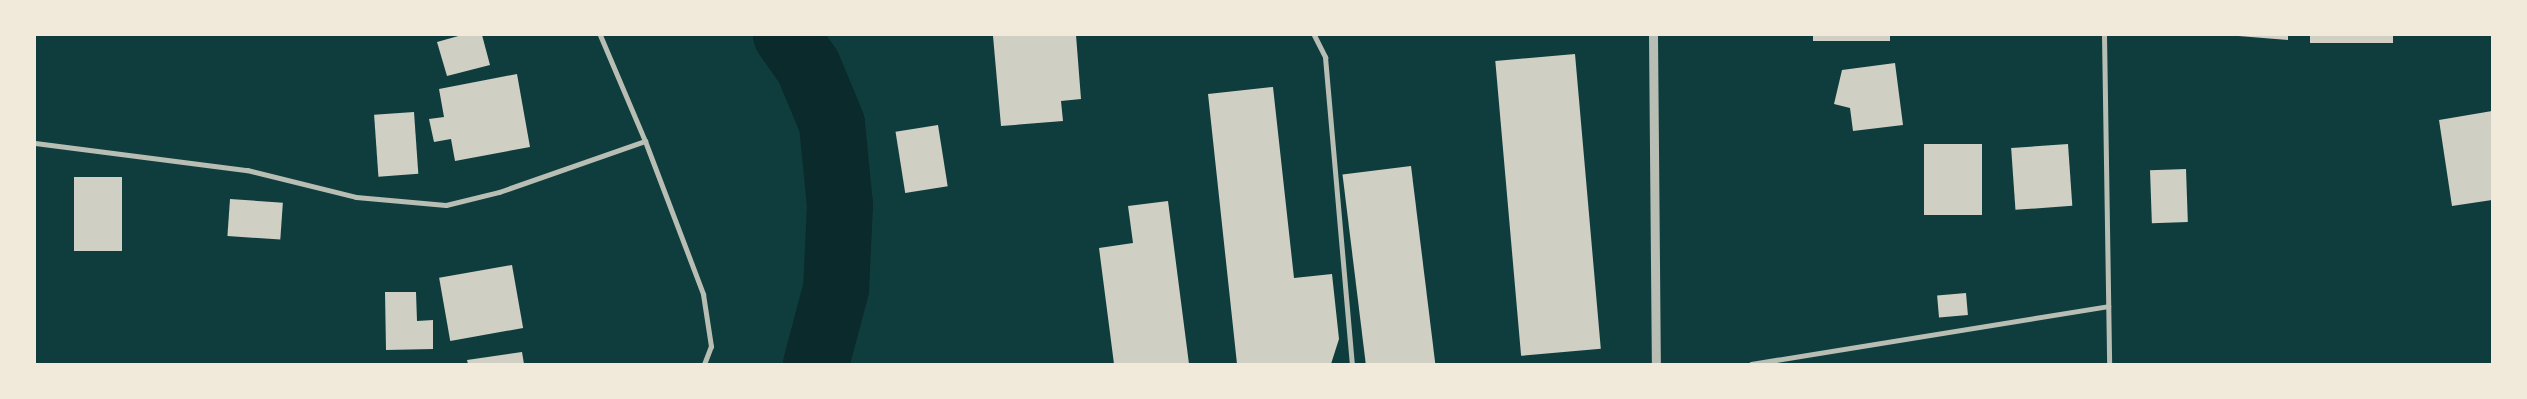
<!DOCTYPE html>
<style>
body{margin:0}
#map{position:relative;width:2527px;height:399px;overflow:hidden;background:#0f3d3e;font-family:"Crimson Pro",serif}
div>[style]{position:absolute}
.river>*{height:66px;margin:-33px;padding:0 33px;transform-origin:33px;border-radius:33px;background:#0a2a2b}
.building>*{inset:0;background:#cfcfc3;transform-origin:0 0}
.minor>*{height:5px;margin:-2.5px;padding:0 2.5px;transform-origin:2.5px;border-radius:2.5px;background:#b8beb3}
.tertiary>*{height:9px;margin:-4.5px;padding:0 4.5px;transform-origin:4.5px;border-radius:4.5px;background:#b8beb3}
span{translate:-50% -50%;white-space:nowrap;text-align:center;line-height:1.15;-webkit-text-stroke:4.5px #f1e9da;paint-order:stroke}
.frame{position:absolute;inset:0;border:36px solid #f1e9da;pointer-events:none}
</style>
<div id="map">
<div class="river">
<div style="left:786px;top:35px;width:38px;rotate:55deg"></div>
<div style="left:808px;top:66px;width:63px;rotate:67.5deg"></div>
<div style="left:832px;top:124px;width:81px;rotate:84.4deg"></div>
<div style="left:840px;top:205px;width:84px;rotate:92.7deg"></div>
<div style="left:836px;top:289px;width:78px;rotate:104.9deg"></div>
</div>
<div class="building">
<div style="clip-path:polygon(462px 35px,482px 35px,490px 65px,447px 76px,437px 42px)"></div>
<div style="clip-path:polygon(1076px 35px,1081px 99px,1061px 101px,1063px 121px,1001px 126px,993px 36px)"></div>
<div style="left:1813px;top:35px;width:77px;height:6px"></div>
<div style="clip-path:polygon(2226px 35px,2288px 35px,2288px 40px)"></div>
<div style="left:2310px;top:35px;width:83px;height:8px"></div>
<div style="left:1575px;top:54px;width:296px;height:80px;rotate:85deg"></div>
<div style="clip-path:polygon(1895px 63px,1903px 125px,1853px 131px,1850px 108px,1834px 104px,1842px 70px)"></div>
<div style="clip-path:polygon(517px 74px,530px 147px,455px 161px,451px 139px,434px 142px,429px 119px,444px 117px,439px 89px)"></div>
<div style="clip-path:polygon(1273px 87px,1294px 278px,1332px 274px,1339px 339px,1331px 364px,1237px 364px,1208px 94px)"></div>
<div style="clip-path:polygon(2492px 111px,2492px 200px,2452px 206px,2439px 120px)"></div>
<div style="left:414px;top:112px;width:62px;height:40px;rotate:86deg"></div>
<div style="left:938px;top:125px;width:62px;height:43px;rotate:81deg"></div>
<div style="left:1924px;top:144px;width:58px;height:71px"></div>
<div style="left:2068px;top:144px;width:62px;height:57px;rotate:86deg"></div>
<div style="left:1411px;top:166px;width:199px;height:69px;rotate:83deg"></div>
<div style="left:2186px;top:169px;width:53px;height:36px;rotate:88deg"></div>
<div style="left:74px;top:177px;width:48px;height:74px"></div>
<div style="left:230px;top:199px;width:53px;height:37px;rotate:4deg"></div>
<div style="clip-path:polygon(1168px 201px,1189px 364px,1114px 364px,1099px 248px,1133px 243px,1128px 206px)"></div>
<div style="left:512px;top:265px;width:64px;height:74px;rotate:80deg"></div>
<div style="clip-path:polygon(385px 292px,416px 292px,417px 321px,433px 320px,433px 349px,386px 350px)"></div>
<div style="left:1966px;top:293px;width:22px;height:29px;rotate:85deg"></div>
<div style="clip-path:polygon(522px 352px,524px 364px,468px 364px,467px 360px)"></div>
</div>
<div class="minor">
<div style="left:600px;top:35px;width:115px;rotate:67deg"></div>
<div style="left:645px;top:141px;width:164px;rotate:69.2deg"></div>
<div style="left:703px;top:294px;width:53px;rotate:81.3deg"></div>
<div style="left:711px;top:346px;width:19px;rotate:111deg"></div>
<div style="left:1314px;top:35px;width:25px;rotate:63deg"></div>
<div style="left:1325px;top:57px;width:308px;rotate:85deg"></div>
<div style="left:2104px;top:35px;width:329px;rotate:89.1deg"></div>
<div style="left:35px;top:143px;width:214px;rotate:7.3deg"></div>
<div style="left:247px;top:170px;width:112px;rotate:13.9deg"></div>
<div style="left:356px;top:197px;width:90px;rotate:5.1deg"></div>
<div style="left:446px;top:205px;width:55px;rotate:-13.8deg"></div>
<div style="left:499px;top:192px;width:155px;rotate:-19.3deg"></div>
<div style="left:1751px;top:364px;width:362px;rotate:-9.2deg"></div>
</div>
<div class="tertiary">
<div style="left:1653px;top:35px;width:329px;rotate:89.5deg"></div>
</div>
<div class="frame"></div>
</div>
